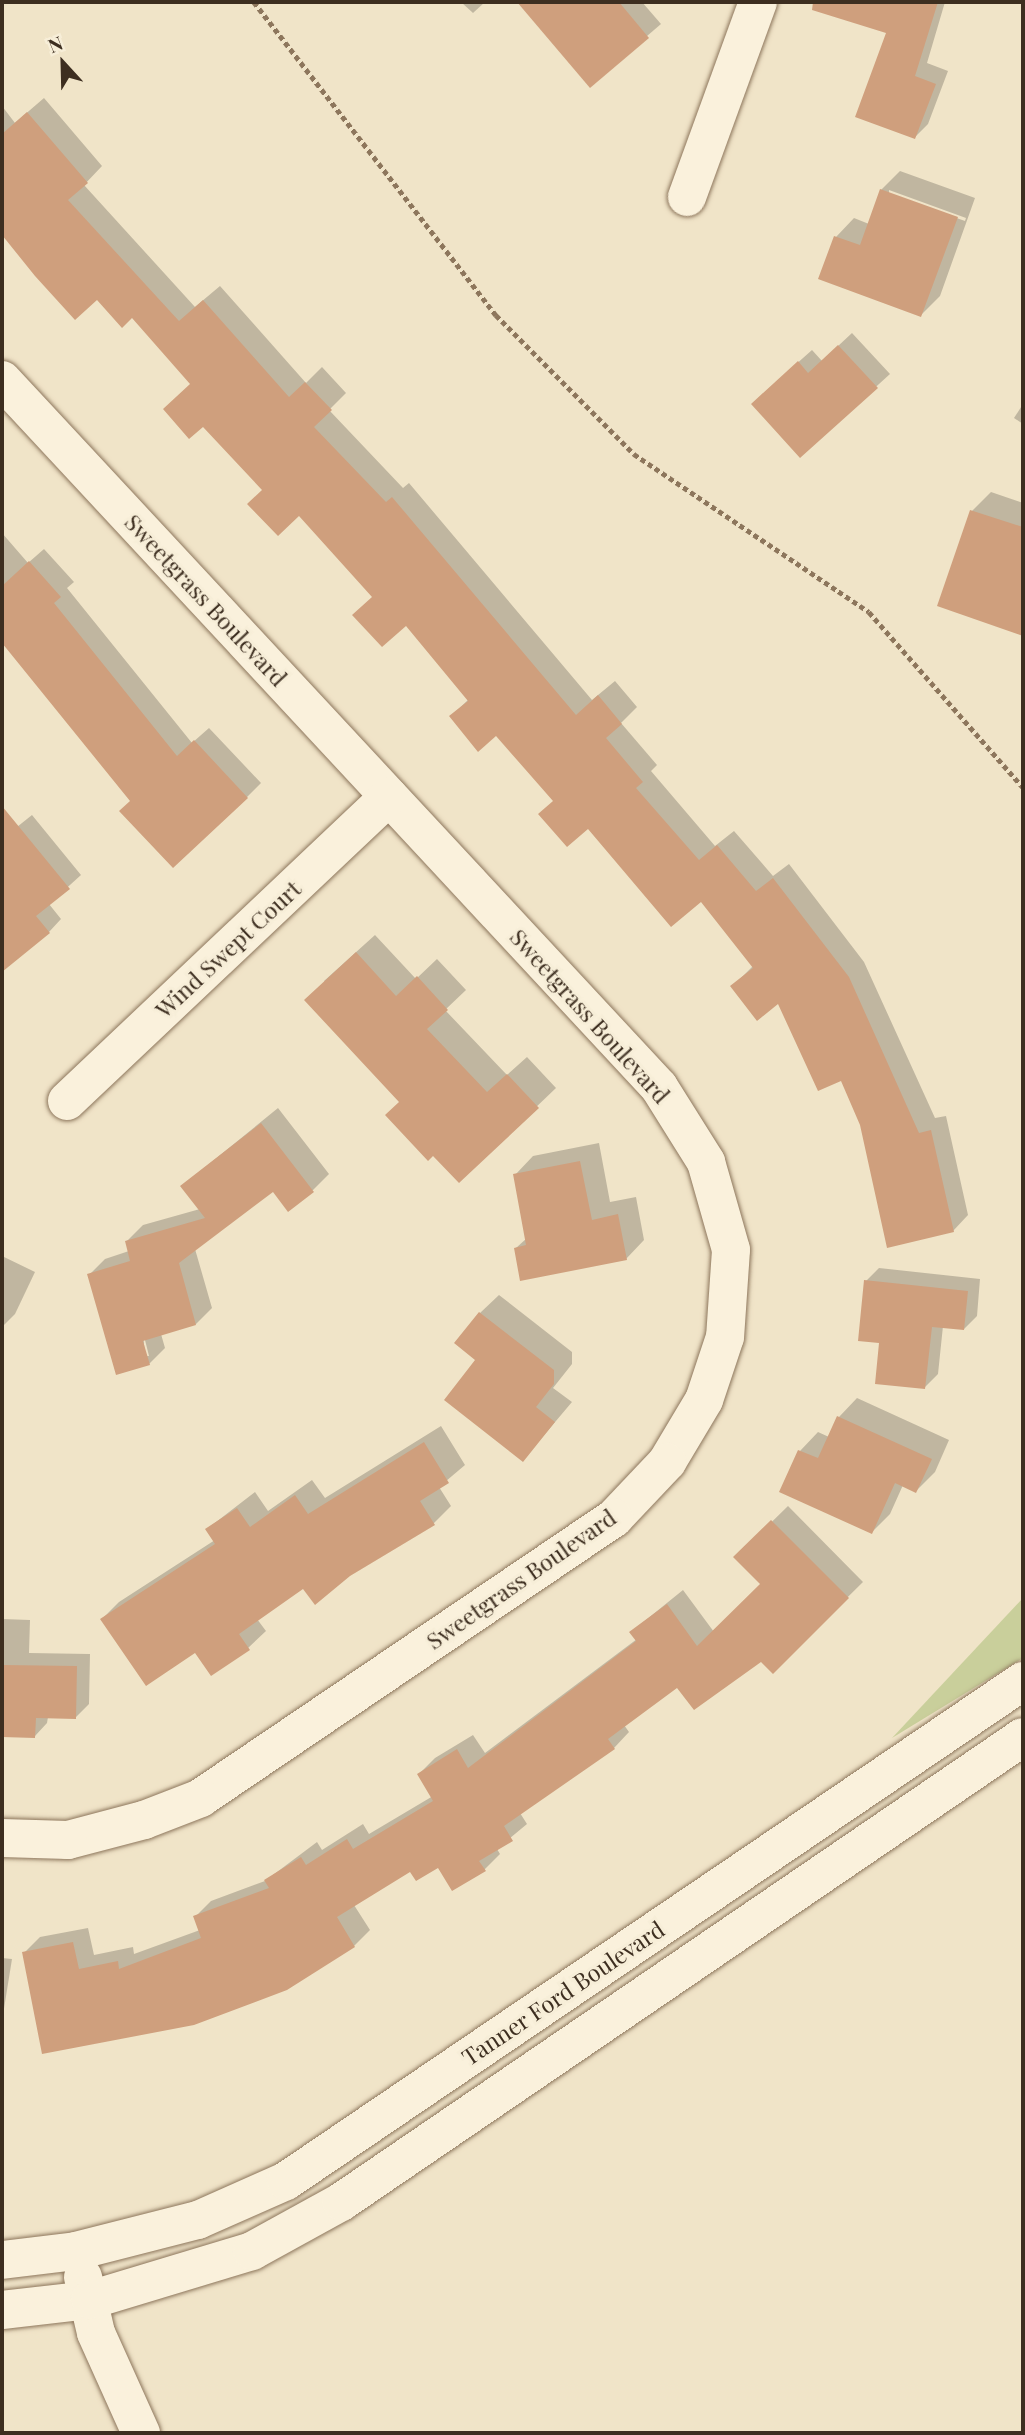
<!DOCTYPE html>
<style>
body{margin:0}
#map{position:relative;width:1025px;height:2435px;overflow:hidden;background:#f0e4c8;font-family:"Playfair Display",serif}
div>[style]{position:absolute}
.green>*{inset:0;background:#c9cf9b}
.shadow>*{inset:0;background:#0003}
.building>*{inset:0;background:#cf9f7d}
.path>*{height:4.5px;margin-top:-2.25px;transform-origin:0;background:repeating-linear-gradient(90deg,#8d765c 0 5px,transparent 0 8.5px)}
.roads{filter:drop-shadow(0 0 2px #8d765c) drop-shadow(0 0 2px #8d765c)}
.minor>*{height:38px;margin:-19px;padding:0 19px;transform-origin:19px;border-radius:19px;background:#faf1dc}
.tertiary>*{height:38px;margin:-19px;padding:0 19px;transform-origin:19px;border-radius:19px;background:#faf1dc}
span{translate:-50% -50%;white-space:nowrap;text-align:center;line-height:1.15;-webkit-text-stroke:6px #f7eed8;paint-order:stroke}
.street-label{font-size:23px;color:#3d2e20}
.frame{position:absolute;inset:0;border:4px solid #3d2e20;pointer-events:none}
.north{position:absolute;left:28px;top:28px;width:70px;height:70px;-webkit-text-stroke:5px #f7eed8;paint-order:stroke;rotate:338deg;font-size:19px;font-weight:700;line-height:28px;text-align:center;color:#3d2e20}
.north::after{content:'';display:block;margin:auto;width:24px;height:32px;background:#3d2e20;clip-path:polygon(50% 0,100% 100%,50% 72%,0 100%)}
</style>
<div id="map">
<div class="green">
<div style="clip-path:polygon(1023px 1598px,1023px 1658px,892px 1738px)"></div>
</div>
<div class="shadow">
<div style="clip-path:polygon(461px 2px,485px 2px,473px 13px)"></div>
<div style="clip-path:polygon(519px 2px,642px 2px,661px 24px,590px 85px)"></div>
<div style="clip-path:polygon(868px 2px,945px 2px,927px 63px,948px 71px,928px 124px,915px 137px,888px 32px,861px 23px)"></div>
<div style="clip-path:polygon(44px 98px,102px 166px,84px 185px,195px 307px,220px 286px,306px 383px,322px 367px,346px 393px,329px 410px,403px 488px,409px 483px,592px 700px,615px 681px,637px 707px,621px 723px,657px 765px,651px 771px,715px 846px,734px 831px,773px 876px,789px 864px,864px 962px,935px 1118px,946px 1116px,968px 1215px,953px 1231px,862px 1125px,842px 1079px,779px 1002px,733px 986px,753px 966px,702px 899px,554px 800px,496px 734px,451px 716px,469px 699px,407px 623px,373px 596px,299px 513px,264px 489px,192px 383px,132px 316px,98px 297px,75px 317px,2px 232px,2px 106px,15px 123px)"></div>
<div style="clip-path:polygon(evenodd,900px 171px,975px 198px,940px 296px,921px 315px,836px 237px,854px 218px,869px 224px,881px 190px,900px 171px,889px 190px,966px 218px,965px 221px,889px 194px,889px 190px)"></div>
<div style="clip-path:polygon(852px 333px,890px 374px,801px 455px,766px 391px,812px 350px,822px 361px)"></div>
<div style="clip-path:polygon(1023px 404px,1023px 424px,1014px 418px)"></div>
<div style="clip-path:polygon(991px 492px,1023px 503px,1023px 634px,939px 605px,972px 511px)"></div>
<div style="clip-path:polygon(2px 533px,28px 563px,44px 549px,74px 582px,67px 588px,192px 743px,209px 728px,261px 783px,247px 797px,132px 800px,5px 645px,2px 648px)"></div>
<div style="clip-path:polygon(32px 815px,81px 875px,49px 904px,61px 919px,49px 932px,8px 955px,2px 947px,2px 839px)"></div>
<div style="clip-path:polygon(375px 935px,416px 979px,437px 959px,466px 990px,445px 1010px,507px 1075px,527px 1057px,556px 1088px,459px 1181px,401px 1102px,324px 981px)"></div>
<div style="clip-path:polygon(evenodd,278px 1108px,329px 1174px,313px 1190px,273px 1190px,195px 1249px,212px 1308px,196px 1324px,161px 1334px,165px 1348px,149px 1364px,89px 1275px,105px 1259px,129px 1251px,127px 1241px,143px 1225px,200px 1209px,182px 1186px,278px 1108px,143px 1332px,149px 1356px,145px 1356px,143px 1332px)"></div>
<div style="clip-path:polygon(599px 1143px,610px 1202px,636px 1197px,644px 1240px,626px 1259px,516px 1248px,527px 1238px,515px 1175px,533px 1156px)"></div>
<div style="clip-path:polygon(2px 1256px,35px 1272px,15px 1314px,2px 1327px)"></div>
<div style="clip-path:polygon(879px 1268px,980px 1279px,977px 1316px,964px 1329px,943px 1326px,938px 1374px,925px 1387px,881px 1341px,866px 1281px)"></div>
<div style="clip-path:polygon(499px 1295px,572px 1352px,572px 1364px,553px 1388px,572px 1402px,523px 1460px,478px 1359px,480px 1313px)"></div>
<div style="clip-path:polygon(857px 1398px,949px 1440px,935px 1472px,916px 1491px,903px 1485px,890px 1514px,872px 1532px,800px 1451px,818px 1432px,829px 1437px,839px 1417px)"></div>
<div style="clip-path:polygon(441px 1426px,465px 1465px,439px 1487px,451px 1506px,434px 1523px,304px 1586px,257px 1619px,266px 1631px,248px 1648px,195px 1651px,102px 1619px,119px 1602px,215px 1540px,207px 1529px,255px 1492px,268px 1511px,312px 1480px,325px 1498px)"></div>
<div style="clip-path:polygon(788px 1506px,863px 1582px,773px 1671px,761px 1660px,678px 1686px,624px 1725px,629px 1732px,614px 1748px,520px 1813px,527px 1824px,497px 1849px,500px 1854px,484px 1870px,439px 1865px,411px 1869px,354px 1905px,370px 1930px,354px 1946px,193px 2023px,24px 1953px,40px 1937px,88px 1928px,94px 1955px,133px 1947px,134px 1954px,200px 1930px,195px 1917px,211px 1901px,265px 1881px,317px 1842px,322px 1850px,363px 1824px,369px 1834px,433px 1796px,419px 1774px,435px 1758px,473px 1735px,485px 1753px,637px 1639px,631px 1632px,683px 1590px,714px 1632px,763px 1584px,736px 1557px)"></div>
<div style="clip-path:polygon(2px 1619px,30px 1620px,29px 1653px,90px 1654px,89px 1704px,76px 1717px,48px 1717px,47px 1723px,35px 1736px,2px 1735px)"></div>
<div style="clip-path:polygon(2px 1958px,12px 1959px,2px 2021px)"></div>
</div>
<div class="building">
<div style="clip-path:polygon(517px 2px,619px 2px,649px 38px,590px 88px)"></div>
<div style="clip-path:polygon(813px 2px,938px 2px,915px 76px,936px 84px,915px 139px,855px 117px,886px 33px,812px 10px)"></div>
<div style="clip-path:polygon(27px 112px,88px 183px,68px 200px,179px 321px,203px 300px,289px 397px,305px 382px,332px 410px,314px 427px,386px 502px,392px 497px,576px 715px,598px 695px,622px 724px,606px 738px,643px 782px,636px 788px,699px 860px,717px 845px,756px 891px,773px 878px,849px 977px,919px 1133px,931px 1130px,954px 1232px,887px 1248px,860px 1125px,841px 1081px,818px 1091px,778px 1004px,757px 1021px,730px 986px,753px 968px,701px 902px,671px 927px,588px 829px,567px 847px,538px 814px,553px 801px,496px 736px,478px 752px,449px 716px,468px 701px,406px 626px,382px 647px,352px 615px,372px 597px,299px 516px,278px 536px,247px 504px,262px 490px,203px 427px,189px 439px,163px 409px,190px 384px,132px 318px,122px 328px,97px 300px,75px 320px,35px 276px,2px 235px,2px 134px)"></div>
<div style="clip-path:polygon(880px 189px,958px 217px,921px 317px,818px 279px,834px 236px,860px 245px)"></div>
<div style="clip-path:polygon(838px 345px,878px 388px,800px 458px,751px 404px,798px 361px,808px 373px)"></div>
<div style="clip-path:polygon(970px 510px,1023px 527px,1023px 636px,937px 606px)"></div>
<div style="clip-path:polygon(29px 561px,61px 597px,54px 603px,177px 756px,194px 740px,248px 798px,173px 868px,119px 811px,130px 801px,2px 643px,2px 586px)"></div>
<div style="clip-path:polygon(2px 806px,70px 889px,36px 916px,50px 933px,2px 972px)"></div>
<div style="clip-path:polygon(356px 952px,396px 996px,417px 976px,448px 1010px,427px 1029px,487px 1092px,507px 1074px,539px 1108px,459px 1183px,433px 1156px,428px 1161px,385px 1115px,399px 1102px,304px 1000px)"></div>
<div style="clip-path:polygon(261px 1123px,314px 1192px,288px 1212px,273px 1192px,179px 1263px,196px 1325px,143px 1341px,150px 1365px,116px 1375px,87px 1274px,130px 1261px,125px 1241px,205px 1218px,180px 1186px)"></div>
<div style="clip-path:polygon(580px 1161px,592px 1220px,618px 1214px,627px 1260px,520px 1281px,514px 1248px,526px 1245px,513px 1174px)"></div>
<div style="clip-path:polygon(864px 1280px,968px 1291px,964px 1330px,932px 1327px,925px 1389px,875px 1384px,879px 1343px,858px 1341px)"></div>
<div style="clip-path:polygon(479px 1312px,554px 1370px,554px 1384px,536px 1407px,555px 1422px,523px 1462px,444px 1400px,475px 1360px,454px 1343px)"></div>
<div style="clip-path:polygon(837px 1416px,932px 1459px,916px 1493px,895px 1483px,872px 1534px,779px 1492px,798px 1450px,818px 1458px)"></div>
<div style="clip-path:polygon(424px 1442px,449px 1483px,420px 1501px,435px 1525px,350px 1576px,315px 1605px,303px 1589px,239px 1634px,250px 1650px,211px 1676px,195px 1653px,146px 1686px,100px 1619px,215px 1544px,205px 1529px,237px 1508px,250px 1527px,295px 1495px,308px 1514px)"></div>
<div style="clip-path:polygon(771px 1520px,849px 1598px,773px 1674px,761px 1662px,694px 1710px,677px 1688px,608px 1739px,615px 1749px,504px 1826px,513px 1841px,479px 1861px,486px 1871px,452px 1891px,438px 1868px,416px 1881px,410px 1872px,337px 1917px,355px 1947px,287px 1990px,194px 2025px,42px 2054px,22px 1952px,73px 1942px,79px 1969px,118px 1961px,119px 1969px,201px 1938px,193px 1916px,269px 1888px,264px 1880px,301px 1857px,306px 1865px,347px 1839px,353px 1849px,433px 1801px,417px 1774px,457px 1749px,468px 1768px,636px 1641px,629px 1632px,667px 1604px,697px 1646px,760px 1584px,733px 1557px)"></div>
<div style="clip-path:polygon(2px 1665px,77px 1666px,76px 1719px,36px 1718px,35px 1738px,2px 1737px)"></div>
</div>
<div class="path">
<div style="left:254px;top:2px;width:396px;rotate:52.3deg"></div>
<div style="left:496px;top:315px;width:196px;rotate:45.2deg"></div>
<div style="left:634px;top:454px;width:283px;rotate:33.9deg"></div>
<div style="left:869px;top:612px;width:233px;rotate:48.7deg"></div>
</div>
<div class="roads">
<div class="minor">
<div style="left:687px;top:197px;width:208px;rotate:-70deg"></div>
<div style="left:2px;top:380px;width:965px;rotate:47.1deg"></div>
<div style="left:659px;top:1087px;width:89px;rotate:57.9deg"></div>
<div style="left:706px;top:1162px;width:91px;rotate:74.1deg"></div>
<div style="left:731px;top:1250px;width:87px;rotate:93.9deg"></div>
<div style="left:725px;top:1337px;width:66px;rotate:108.4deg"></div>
<div style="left:704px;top:1400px;width:72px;rotate:120.8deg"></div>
<div style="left:667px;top:1462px;width:77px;rotate:133.4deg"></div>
<div style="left:614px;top:1518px;width:499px;rotate:145.9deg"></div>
<div style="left:201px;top:1798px;width:61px;rotate:158.9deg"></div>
<div style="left:144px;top:1820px;width:79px;rotate:165.3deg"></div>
<div style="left:68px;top:1840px;width:66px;rotate:-178.3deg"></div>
<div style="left:67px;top:1101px;width:443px;rotate:-43.4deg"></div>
</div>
<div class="tertiary">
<div style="left:2px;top:2260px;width:75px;rotate:-6.9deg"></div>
<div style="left:76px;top:2251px;width:126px;rotate:-14.3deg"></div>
<div style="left:198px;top:2220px;width:96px;rotate:-23.9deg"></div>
<div style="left:286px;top:2181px;width:891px;rotate:-34.15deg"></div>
<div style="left:83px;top:2277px;width:57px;rotate:76.9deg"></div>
<div style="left:96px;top:2333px;width:110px;rotate:65.8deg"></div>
<div style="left:2px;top:2310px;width:89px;rotate:-6.5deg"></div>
<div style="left:90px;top:2300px;width:169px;rotate:-16.8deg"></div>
<div style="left:252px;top:2251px;width:102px;rotate:-28.8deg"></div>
<div style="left:341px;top:2202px;width:825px;rotate:-34.29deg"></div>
</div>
</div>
<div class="street-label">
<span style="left:206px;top:600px;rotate:47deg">Sweetgrass Boulevard</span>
<span style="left:228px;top:949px;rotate:-43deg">Wind Swept Court</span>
<span style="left:590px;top:1016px;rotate:48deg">Sweetgrass Boulevard</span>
<span style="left:521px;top:1579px;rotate:-35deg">Sweetgrass Boulevard</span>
<span style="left:563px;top:1993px;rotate:-34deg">Tanner Ford Boulevard</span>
</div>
<div class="frame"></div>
<div class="north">N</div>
</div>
